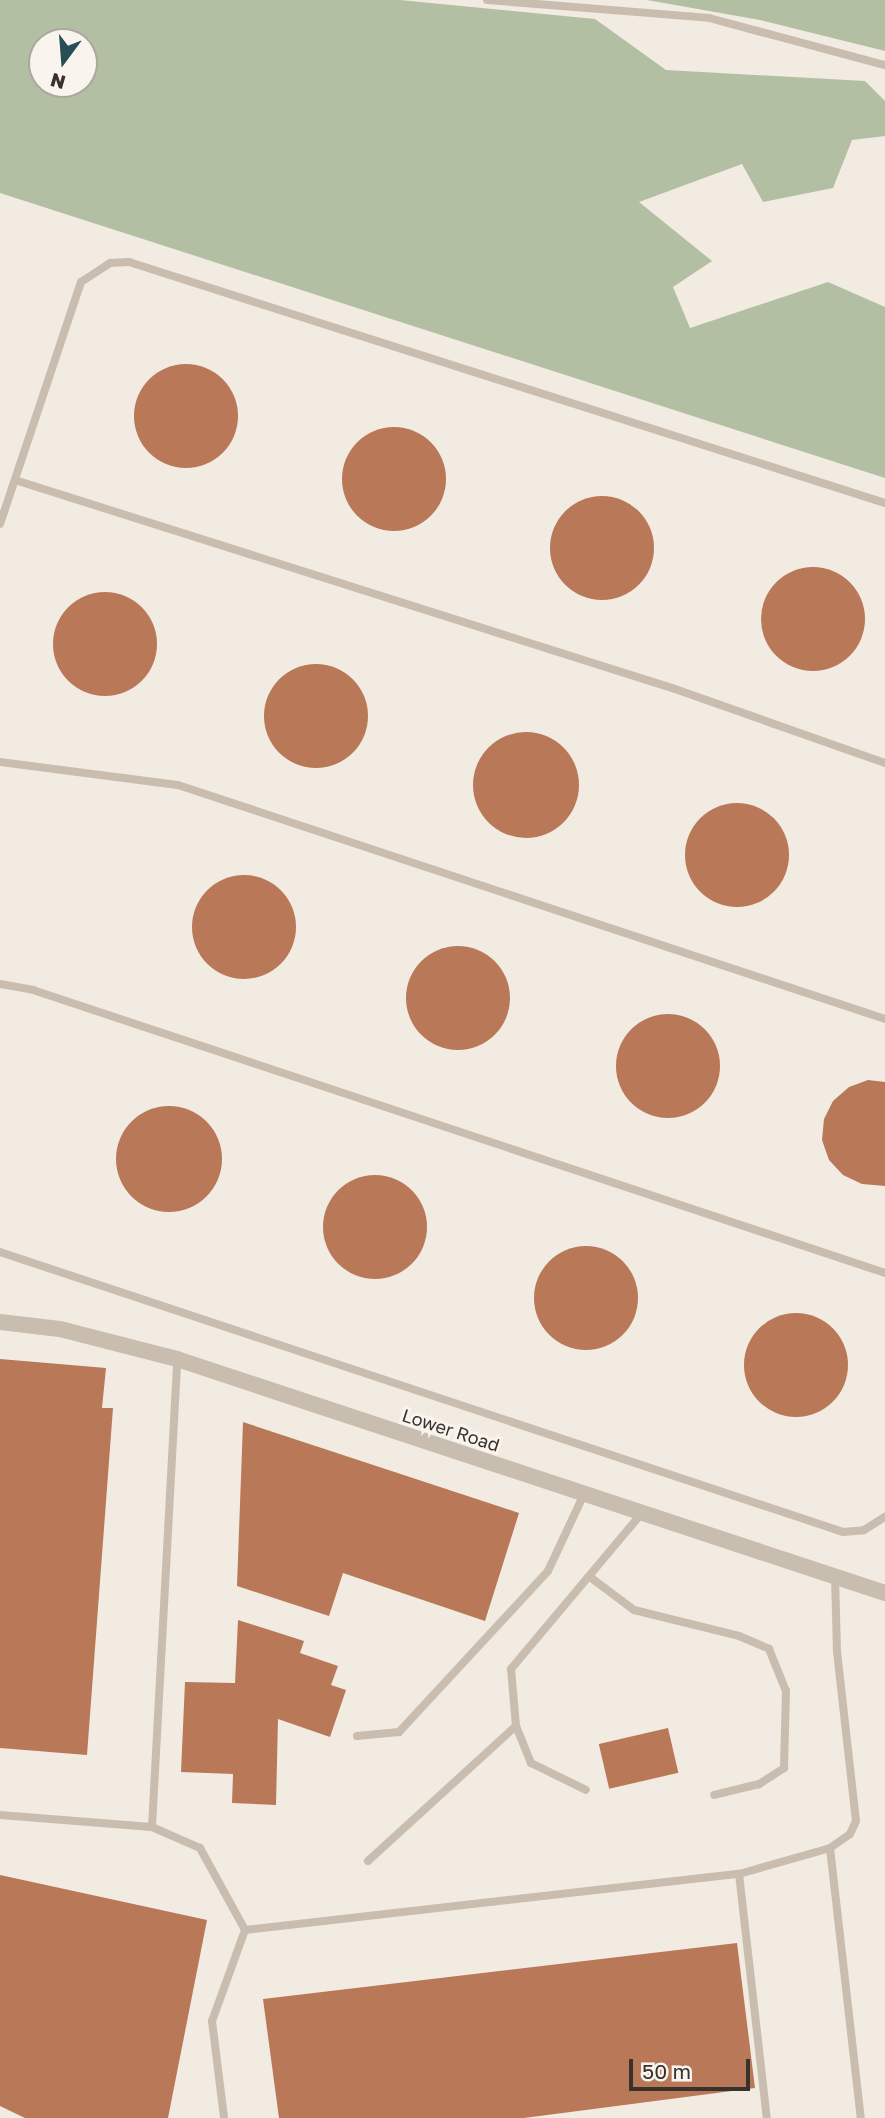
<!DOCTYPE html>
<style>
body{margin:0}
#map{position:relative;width:885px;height:2118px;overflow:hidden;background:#f1ebe2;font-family:"Golos Text",sans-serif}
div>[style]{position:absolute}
.green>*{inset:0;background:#b3bfa3}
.building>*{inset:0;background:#b97858;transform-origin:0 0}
.round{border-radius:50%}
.lane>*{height:8px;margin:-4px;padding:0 4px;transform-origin:4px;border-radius:4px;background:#c9bdaf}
.street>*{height:16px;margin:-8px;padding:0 8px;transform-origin:8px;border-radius:8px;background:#c9bdaf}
span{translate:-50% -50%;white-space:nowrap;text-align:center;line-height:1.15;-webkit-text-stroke:6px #f9f5ee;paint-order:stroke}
.street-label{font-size:18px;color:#38312c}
.north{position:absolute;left:28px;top:28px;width:70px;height:70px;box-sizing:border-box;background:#f9f5ee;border:2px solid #aca7a0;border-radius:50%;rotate:196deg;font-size:19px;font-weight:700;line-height:28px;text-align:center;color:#38312c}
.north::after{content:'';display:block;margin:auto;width:24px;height:32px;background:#264e56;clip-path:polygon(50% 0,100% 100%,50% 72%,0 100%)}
.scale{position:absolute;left:629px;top:2059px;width:121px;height:32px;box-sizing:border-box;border:4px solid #38312c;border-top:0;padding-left:9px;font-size:21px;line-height:24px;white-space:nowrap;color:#38312c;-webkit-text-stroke:5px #f9f5ee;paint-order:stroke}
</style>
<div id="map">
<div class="green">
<div style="clip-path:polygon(evenodd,0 0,400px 0,595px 19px,666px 70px,865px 81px,885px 101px,885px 136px,852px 140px,833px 188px,763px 202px,742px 164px,639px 202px,712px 261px,673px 287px,690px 328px,828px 282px,885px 307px,885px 478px,0 193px,0 0,42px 42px,84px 42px,84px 84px,42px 84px,42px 42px)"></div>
<div style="clip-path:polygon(647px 0,885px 0,885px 51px,760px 20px)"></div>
</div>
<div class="building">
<div class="round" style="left:134px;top:364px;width:104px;height:104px"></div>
<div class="round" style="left:342px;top:427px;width:104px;height:104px"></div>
<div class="round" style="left:550px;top:496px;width:104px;height:104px"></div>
<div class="round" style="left:761px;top:567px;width:104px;height:104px"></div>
<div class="round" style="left:53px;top:592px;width:104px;height:104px"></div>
<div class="round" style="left:264px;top:664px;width:104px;height:104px"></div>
<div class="round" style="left:473px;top:732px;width:106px;height:106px"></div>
<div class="round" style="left:685px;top:803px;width:104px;height:104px"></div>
<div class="round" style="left:192px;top:875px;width:104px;height:104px"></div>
<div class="round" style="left:406px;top:946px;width:104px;height:104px"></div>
<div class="round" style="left:616px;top:1014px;width:104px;height:104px"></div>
<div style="clip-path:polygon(868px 1080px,885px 1082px,885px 1186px,862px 1184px,843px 1175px,829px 1160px,822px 1140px,824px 1119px,833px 1101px,849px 1087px)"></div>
<div class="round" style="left:116px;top:1106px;width:106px;height:106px"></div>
<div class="round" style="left:323px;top:1175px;width:104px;height:104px"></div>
<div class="round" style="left:534px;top:1246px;width:104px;height:104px"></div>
<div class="round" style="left:744px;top:1313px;width:104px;height:104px"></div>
<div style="clip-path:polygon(0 1359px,106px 1368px,102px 1408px,113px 1408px,87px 1755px,0 1748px)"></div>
<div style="clip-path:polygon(243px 1422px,519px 1513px,485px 1621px,343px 1573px,329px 1616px,237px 1586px)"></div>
<div style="clip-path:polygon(238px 1620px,304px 1641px,300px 1653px,338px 1666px,331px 1685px,346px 1690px,330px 1737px,278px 1719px,276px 1805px,232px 1803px,233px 1774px,181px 1772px,185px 1682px,235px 1683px)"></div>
<div style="left:668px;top:1728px;width:46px;height:71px;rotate:77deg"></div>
<div style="clip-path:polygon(0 1875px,207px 1920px,168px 2118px,25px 2118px,0 2106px)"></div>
<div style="clip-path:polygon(737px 1943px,755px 2088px,524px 2118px,279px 2118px,263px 1999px)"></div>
</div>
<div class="lane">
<div style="left:487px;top:0;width:223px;rotate:4.6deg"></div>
<div style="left:709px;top:18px;width:182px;rotate:15deg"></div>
<div style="left:15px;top:480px;width:692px;rotate:17.57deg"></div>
<div style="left:675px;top:689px;width:223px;rotate:19.4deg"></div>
<div style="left:0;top:524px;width:255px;rotate:-71.5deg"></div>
<div style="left:81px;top:282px;width:35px;rotate:-33deg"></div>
<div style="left:110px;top:263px;width:19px;rotate:-3deg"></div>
<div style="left:129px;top:262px;width:793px;rotate:17.68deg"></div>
<div style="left:0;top:762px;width:179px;rotate:7.4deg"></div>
<div style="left:178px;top:785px;width:745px;rotate:18.31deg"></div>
<div style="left:0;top:984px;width:34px;rotate:10deg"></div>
<div style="left:33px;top:990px;width:898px;rotate:18.37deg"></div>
<div style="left:0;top:1252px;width:888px;rotate:18.37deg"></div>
<div style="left:843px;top:1532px;width:21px;rotate:-5deg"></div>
<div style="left:864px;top:1530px;width:25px;rotate:-32deg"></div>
<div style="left:590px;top:1577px;width:55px;rotate:36.9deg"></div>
<div style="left:634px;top:1610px;width:108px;rotate:13.9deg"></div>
<div style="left:739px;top:1636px;width:33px;rotate:23deg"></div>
<div style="left:769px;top:1649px;width:45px;rotate:68deg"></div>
<div style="left:786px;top:1691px;width:77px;rotate:91.5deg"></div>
<div style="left:784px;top:1768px;width:30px;rotate:147deg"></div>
<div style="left:759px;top:1784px;width:46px;rotate:166.3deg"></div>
<div style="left:516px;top:1726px;width:40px;rotate:68deg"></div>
<div style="left:531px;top:1763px;width:61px;rotate:26.1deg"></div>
<div style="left:357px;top:1736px;width:42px;rotate:-5.4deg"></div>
<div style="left:399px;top:1732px;width:219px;rotate:-47.2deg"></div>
<div style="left:548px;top:1571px;width:85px;rotate:-64.9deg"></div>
<div style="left:0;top:1815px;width:152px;rotate:4.5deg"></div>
<div style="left:152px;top:1827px;width:52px;rotate:23.6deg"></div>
<div style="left:200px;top:1848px;width:94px;rotate:61.2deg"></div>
<div style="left:245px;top:1930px;width:97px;rotate:109.9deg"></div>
<div style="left:212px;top:2021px;width:98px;rotate:82.9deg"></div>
<div style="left:152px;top:1827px;width:469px;rotate:-86.9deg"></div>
<div style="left:830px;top:1848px;width:272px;rotate:83.5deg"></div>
<div style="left:368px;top:1861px;width:200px;rotate:-42.4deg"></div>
<div style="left:516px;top:1726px;width:57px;rotate:-95deg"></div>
<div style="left:511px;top:1669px;width:204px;rotate:-50deg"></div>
<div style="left:739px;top:1874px;width:95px;rotate:-15.9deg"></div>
<div style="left:830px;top:1848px;width:24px;rotate:-35deg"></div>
<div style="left:850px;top:1834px;width:14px;rotate:-65deg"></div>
<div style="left:856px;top:1821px;width:170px;rotate:-96.4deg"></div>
<div style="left:837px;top:1652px;width:75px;rotate:-91.5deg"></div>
<div style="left:245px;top:1930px;width:497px;rotate:-6.5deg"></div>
<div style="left:739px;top:1874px;width:246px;rotate:83.5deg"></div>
</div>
<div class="street">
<div style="left:0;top:1322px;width:60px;rotate:6.7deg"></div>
<div style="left:60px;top:1329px;width:121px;rotate:14.4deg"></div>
<div style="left:177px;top:1359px;width:746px;rotate:18.29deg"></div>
</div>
<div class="street-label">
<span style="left:451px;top:1430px;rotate:18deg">Lower Road</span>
</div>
<div class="north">N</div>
<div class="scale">50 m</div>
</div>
